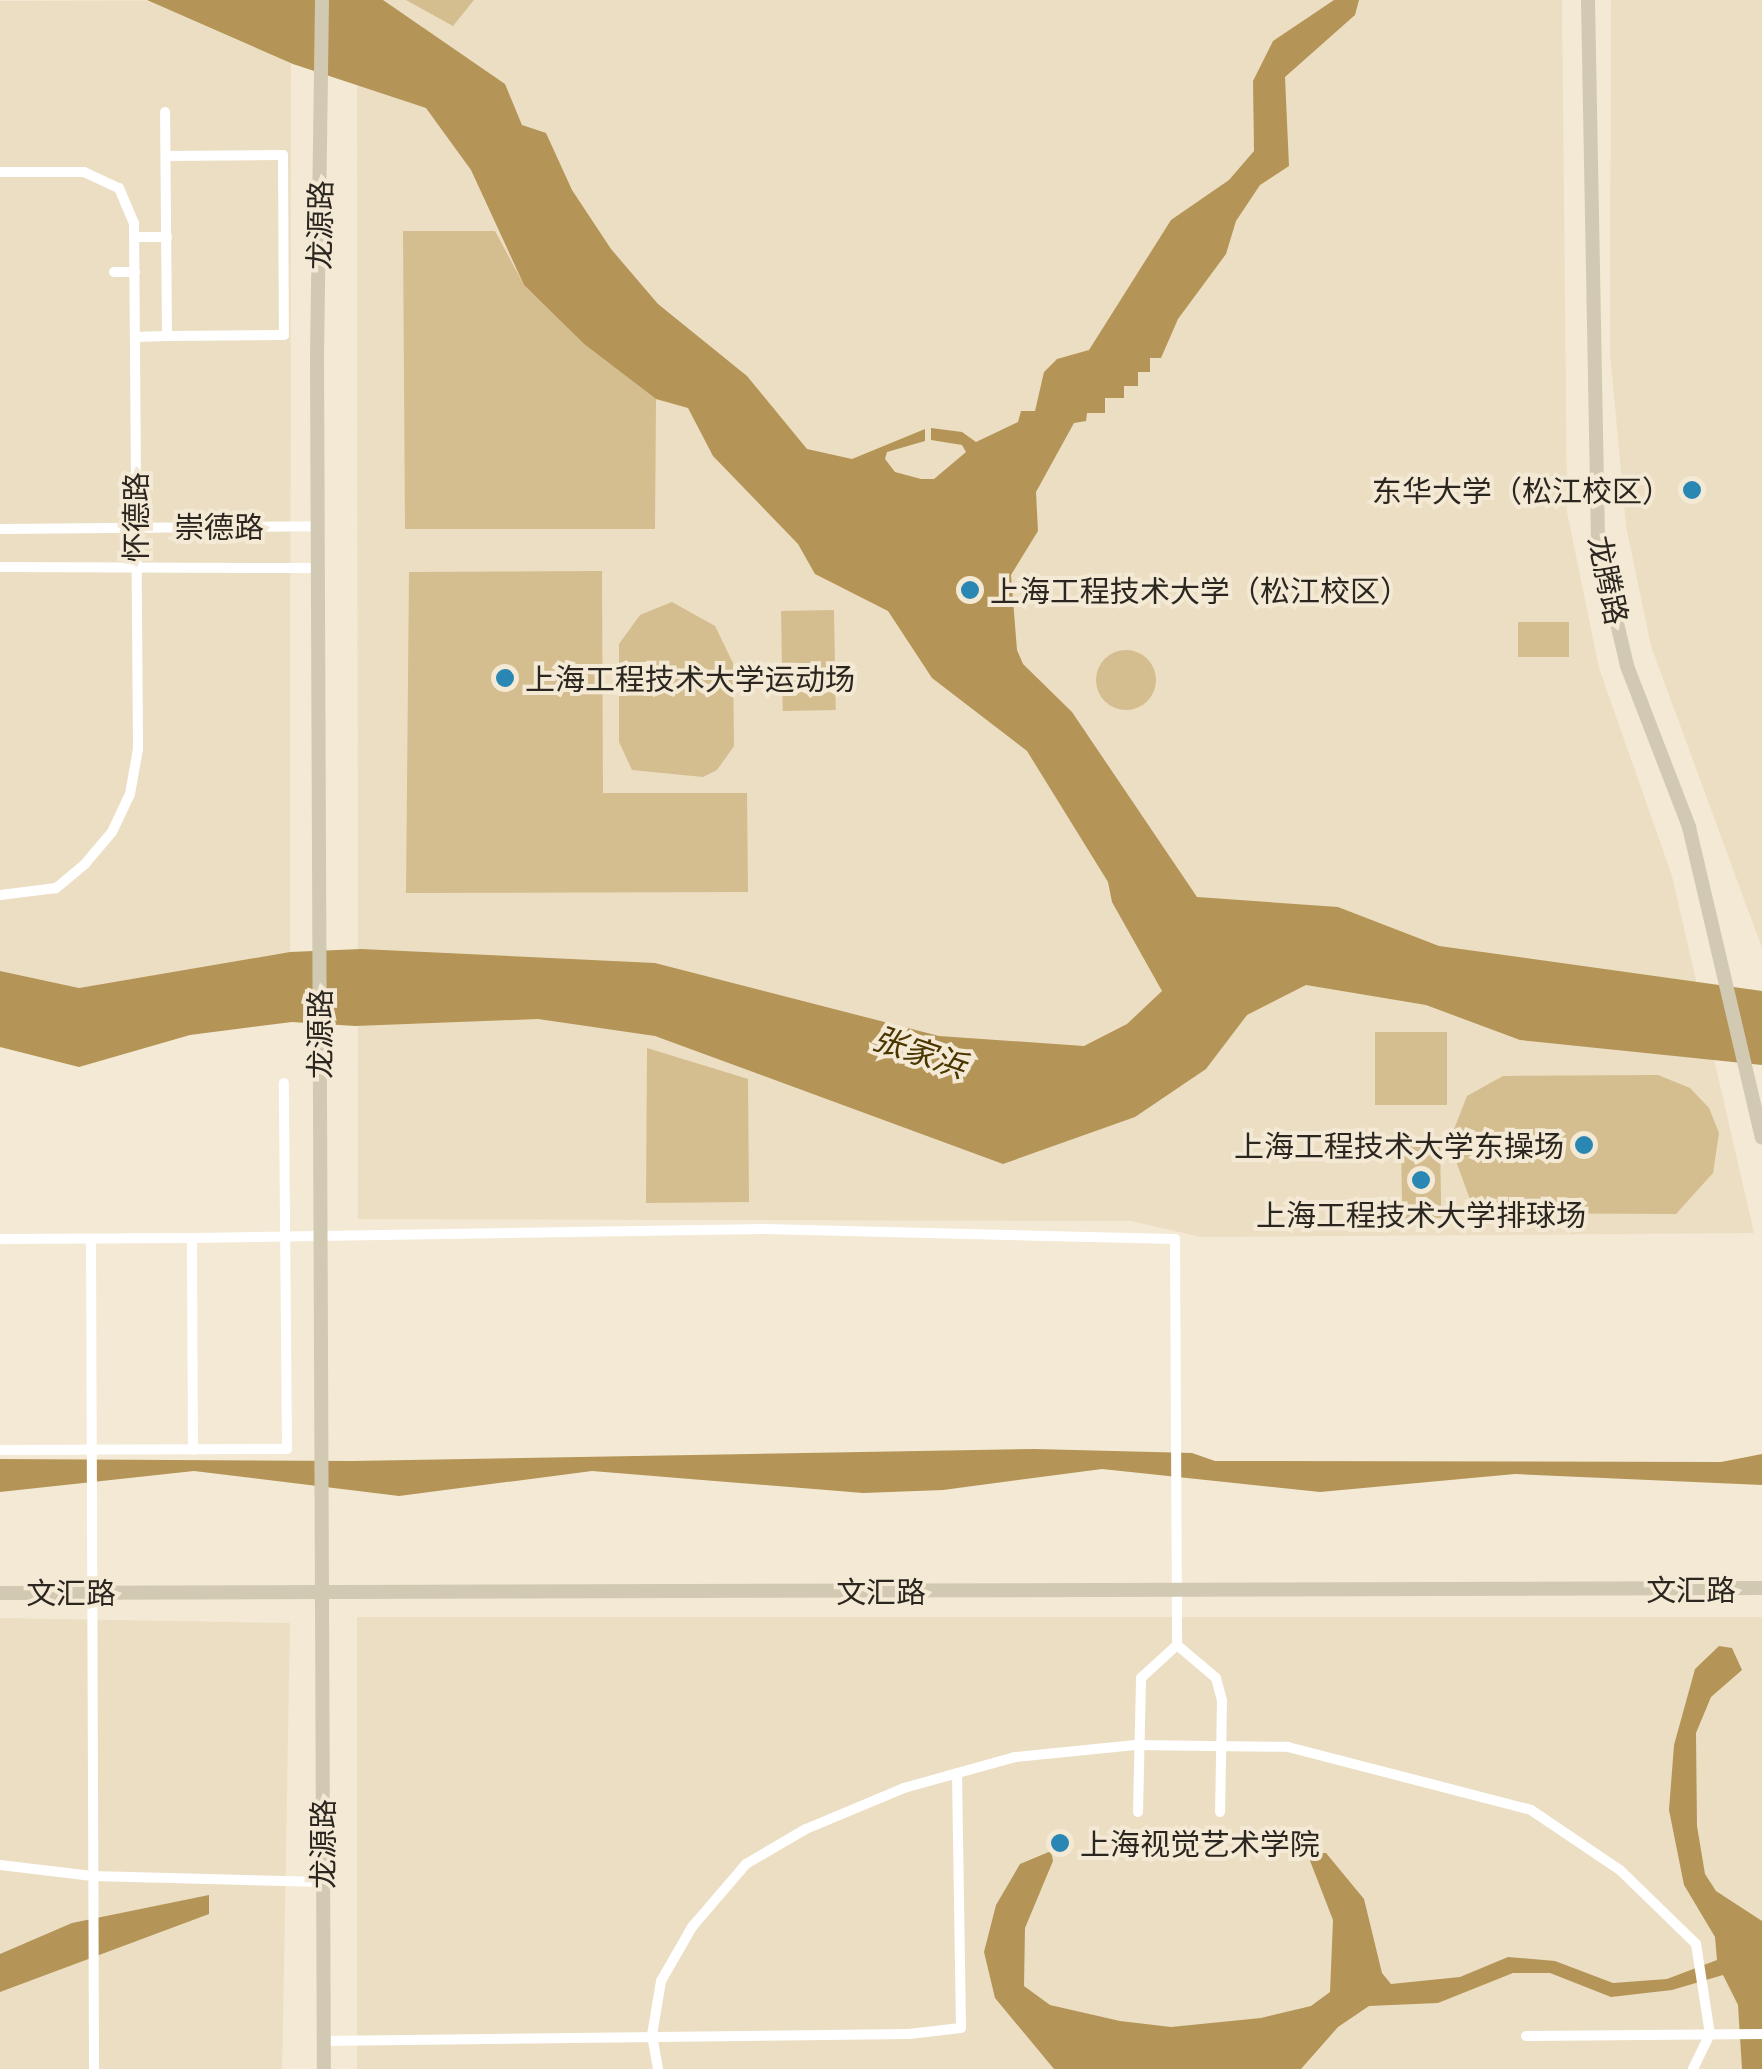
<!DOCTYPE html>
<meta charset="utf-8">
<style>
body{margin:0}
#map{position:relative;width:1762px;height:2069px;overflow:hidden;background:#f3e9d4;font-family:Barlow,"Noto Sans SC",sans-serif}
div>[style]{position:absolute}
.built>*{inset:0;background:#ecdec3;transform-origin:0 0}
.green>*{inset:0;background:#d4bd8f;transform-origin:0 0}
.round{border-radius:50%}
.water>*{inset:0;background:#b49557}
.street>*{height:10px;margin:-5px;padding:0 5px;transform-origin:5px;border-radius:5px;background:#fff}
.secondary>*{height:14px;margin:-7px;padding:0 7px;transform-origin:7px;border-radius:7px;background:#d2c9b3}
.dots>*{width:28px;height:28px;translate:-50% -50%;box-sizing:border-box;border:5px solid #f3e9d4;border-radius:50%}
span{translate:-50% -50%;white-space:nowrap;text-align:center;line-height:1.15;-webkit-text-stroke:8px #f3e9d4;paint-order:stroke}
.street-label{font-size:30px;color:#2b2720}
.poi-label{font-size:30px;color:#2b2720}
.right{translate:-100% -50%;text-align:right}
.left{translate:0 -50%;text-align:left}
.water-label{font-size:32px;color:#4b3600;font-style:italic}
</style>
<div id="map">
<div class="built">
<div style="clip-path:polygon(291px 0,290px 952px,79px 988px,0 971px,0 1px)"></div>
<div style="clip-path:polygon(357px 0,1562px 0,1567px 512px,1599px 668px,1672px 876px,1754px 1233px,1201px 1237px,1131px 1221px,358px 1219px)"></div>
<div style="clip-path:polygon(1611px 0,1762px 0,1762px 948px,1651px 646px,1626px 526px,1610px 352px)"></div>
<div style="left:357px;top:1617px;width:1405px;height:452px"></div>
<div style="left:0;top:1618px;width:290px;height:451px;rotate:1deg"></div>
</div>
<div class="green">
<div style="clip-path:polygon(406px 0,474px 0,453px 26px)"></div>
<div style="clip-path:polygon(403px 231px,495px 231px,524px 285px,584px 344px,656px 399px,655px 529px,405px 529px)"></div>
<div style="clip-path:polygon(602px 571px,603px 793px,747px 793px,748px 892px,406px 893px,409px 572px)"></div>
<div style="clip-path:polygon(672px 602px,715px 626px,733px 663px,734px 746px,717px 770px,703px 777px,632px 770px,619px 742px,619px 644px,640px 615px)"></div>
<div style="left:834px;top:610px;width:100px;height:53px;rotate:89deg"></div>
<div style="left:1518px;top:622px;width:51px;height:35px"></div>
<div class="round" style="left:1096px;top:650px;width:60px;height:60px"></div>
<div style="left:1447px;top:1032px;width:73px;height:72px;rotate:90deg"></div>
<div style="clip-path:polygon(647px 1048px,748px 1079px,749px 1202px,646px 1203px)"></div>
<div style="clip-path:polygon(1658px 1075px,1690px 1088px,1709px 1108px,1719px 1133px,1713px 1173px,1676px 1214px,1475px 1213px,1449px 1142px,1467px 1096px,1503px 1076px)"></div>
<div style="left:1440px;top:1142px;width:76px;height:39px;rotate:89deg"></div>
</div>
<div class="water">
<div style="clip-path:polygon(147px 0,383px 0,505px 84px,522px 125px,546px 133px,572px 190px,611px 249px,658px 304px,747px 376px,807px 449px,852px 459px,925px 429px,925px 441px,887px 452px,885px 459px,895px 472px,921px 479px,934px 479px,966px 452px,962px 445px,931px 440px,931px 428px,962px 432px,976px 442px,1018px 422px,1021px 411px,1035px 411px,1044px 372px,1057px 359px,1089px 350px,1171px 220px,1229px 180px,1254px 151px,1253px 81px,1273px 41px,1334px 0,1359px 0,1355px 15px,1285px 77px,1289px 166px,1260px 185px,1236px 221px,1226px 254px,1178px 319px,1161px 358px,1150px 358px,1150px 372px,1138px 372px,1138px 386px,1124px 386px,1124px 398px,1105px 398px,1105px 413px,1087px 413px,1086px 421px,1074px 423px,1036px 492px,1038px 531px,1011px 575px,1017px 650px,1023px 664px,1072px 712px,1197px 897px,1338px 907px,1439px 946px,1762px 991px,1762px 1065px,1520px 1040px,1426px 1005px,1306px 985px,1247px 1015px,1206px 1069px,1135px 1117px,1003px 1164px,655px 1036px,538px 1019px,355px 1026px,292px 1022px,190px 1035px,79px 1067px,0 1047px,0 971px,79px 988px,290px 952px,361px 949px,655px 963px,939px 1036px,1084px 1046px,1127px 1024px,1162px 991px,1112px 902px,1108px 882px,1027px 751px,932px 678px,888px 611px,815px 574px,798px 544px,713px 456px,688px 408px,656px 399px,584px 344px,524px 285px,471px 170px,426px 108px,293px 64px)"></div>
<div style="clip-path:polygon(1035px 1449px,1192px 1453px,1215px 1461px,1721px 1462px,1762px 1454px,1762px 1485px,1515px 1474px,1320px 1492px,1102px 1469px,943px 1490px,863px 1493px,592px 1471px,399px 1496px,194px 1471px,0 1492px,0 1459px,352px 1461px)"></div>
<div style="clip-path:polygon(1719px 1646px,1732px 1648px,1742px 1670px,1711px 1697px,1696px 1733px,1697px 1826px,1705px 1874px,1716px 1891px,1762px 1921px,1762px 2069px,1742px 2069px,1738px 2005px,1723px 1975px,1672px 1990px,1611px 1997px,1550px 1973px,1513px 1973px,1438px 2003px,1369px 2006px,1338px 2027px,1301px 2069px,1054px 2069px,995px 1998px,984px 1952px,996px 1905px,1020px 1864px,1051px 1851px,1053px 1861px,1025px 1928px,1024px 1986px,1050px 2005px,1120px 2021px,1171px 2027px,1261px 2018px,1311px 2006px,1330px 1992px,1333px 1920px,1307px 1853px,1326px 1853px,1364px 1899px,1382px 1973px,1391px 1984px,1460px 1977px,1508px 1957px,1555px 1961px,1613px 1983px,1667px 1979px,1717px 1960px,1715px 1937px,1684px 1885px,1669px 1810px,1674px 1745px,1695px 1669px)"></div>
<div style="clip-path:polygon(209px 1895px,209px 1914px,0 1992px,0 1954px,72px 1923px)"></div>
</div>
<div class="street">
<div style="left:166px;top:156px;width:117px;rotate:-0.5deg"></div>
<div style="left:283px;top:155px;width:180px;rotate:89.7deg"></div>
<div style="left:284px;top:335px;width:117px;rotate:179.5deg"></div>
<div style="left:0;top:172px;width:84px"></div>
<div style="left:84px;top:172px;width:38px;rotate:25deg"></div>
<div style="left:119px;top:188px;width:38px;rotate:67deg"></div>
<div style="left:134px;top:223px;width:526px;rotate:89.56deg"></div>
<div style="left:138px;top:749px;width:46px;rotate:100.1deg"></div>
<div style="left:130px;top:794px;width:42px;rotate:115.3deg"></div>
<div style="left:112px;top:832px;width:42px;rotate:130.2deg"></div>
<div style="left:85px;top:864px;width:38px;rotate:140deg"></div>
<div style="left:56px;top:888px;width:56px;rotate:172.9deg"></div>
<div style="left:134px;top:237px;width:33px"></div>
<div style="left:114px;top:272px;width:21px"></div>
<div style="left:135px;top:337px;width:32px;rotate:-2deg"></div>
<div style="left:167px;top:336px;width:224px;rotate:-90.5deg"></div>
<div style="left:0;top:529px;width:318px;rotate:-0.5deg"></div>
<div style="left:0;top:567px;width:318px;rotate:0.2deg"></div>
<div style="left:0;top:1239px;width:192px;rotate:-0.3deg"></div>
<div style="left:91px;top:1239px;width:830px;rotate:89.79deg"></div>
<div style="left:0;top:1450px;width:287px;rotate:-0.2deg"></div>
<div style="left:287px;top:1449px;width:366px;rotate:-90.5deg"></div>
<div style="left:193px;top:1450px;width:212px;rotate:-90.3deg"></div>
<div style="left:192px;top:1238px;width:573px;rotate:-0.9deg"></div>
<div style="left:765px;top:1229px;width:410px;rotate:1.4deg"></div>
<div style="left:1175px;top:1239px;width:406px;rotate:89.7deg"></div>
<div style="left:1177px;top:1645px;width:51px;rotate:40.2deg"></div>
<div style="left:1216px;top:1678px;width:24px;rotate:75deg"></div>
<div style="left:1222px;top:1701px;width:111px;rotate:91deg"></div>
<div style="left:1138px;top:1812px;width:134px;rotate:-88.7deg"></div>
<div style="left:1141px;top:1678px;width:49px;rotate:-42.5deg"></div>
<div style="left:0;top:1865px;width:93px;rotate:6.8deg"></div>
<div style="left:92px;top:1876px;width:231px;rotate:1.5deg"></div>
<div style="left:1526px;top:2036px;width:236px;rotate:-0.5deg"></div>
<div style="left:323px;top:2041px;width:586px;rotate:-0.68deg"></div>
<div style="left:909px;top:2034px;width:52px;rotate:-6.6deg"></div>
<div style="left:961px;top:2028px;width:255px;rotate:-90.9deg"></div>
<div style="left:658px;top:2069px;width:35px;rotate:-100deg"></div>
<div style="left:652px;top:2035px;width:55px;rotate:-80.5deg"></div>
<div style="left:661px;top:1981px;width:62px;rotate:-60.1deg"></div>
<div style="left:692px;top:1927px;width:83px;rotate:-49.4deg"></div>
<div style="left:746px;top:1864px;width:69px;rotate:-30.3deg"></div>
<div style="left:806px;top:1829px;width:106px;rotate:-22.7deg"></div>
<div style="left:904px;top:1788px;width:115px;rotate:-15.6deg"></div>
<div style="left:1015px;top:1757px;width:121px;rotate:-5.7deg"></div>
<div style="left:1135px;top:1745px;width:153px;rotate:0.7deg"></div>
<div style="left:1288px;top:1747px;width:251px;rotate:14.5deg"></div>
<div style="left:1531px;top:1810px;width:107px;rotate:34deg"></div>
<div style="left:1620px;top:1870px;width:106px;rotate:44.2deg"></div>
<div style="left:1696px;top:1944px;width:91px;rotate:81.2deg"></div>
<div style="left:1710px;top:2034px;width:39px;rotate:116deg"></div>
</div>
<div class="secondary">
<div style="left:322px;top:0;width:355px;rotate:90.8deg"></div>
<div style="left:317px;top:355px;width:1714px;rotate:89.77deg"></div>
<div style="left:1588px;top:0;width:542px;rotate:88.94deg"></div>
<div style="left:1598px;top:542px;width:127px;rotate:76.8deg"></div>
<div style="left:1627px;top:666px;width:173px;rotate:68.9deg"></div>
<div style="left:1689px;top:827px;width:319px;rotate:76.8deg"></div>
<div style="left:0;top:1593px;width:1762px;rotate:-0.16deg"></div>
</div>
<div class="dots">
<div style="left:1692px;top:490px;background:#2a87b3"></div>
<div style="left:970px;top:590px;background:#2a87b3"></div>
<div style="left:505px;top:678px;background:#2a87b3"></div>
<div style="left:1584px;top:1145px;background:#2a87b3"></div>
<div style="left:1421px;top:1180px;background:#2a87b3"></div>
<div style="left:1060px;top:1843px;background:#2a87b3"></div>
</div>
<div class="street-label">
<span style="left:319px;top:225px;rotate:-89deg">龙源路</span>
<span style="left:135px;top:517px;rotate:-90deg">怀德路</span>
<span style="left:219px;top:526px">崇德路</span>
<span style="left:1609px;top:580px;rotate:78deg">龙腾路</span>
<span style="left:319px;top:1034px;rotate:-90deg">龙源路</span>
<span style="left:1691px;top:1589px">文汇路</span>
<span style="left:881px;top:1591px">文汇路</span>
<span style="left:71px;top:1592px">文汇路</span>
<span style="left:322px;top:1844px;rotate:-90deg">龙源路</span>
</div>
<div class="poi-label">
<span class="right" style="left:1672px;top:490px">东华大学（松江校区）</span>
<span class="left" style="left:990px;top:590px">上海工程技术大学（松江校区）</span>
<span class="left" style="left:525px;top:678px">上海工程技术大学运动场</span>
<span class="right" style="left:1564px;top:1145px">上海工程技术大学东操场</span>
<span style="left:1421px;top:1214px">上海工程技术大学排球场</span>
<span class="left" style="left:1080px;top:1843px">上海视觉艺术学院</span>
</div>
<div class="water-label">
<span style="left:920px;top:1051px;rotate:19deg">张家浜</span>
</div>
</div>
